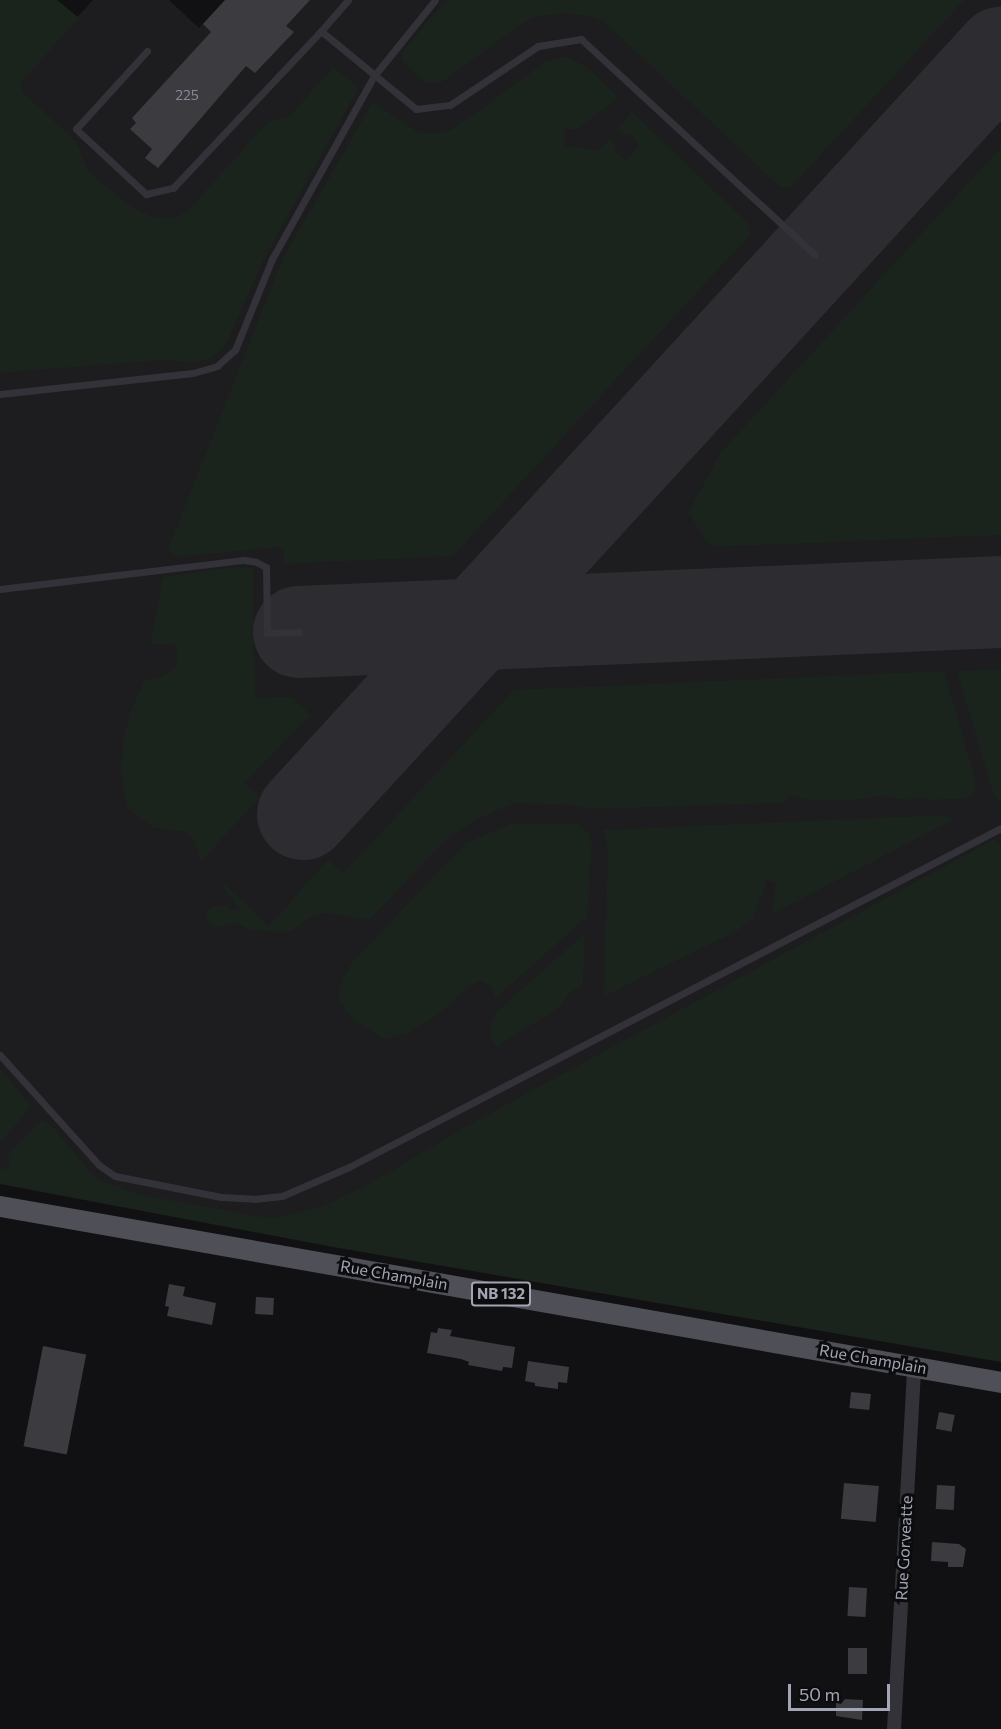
<!DOCTYPE html>
<style>
body{margin:0}
#map{position:relative;width:1001px;height:1729px;overflow:hidden;background:#111113;font-family:Commissioner,sans-serif}
div>[style]{position:absolute}
.built>*{inset:0;background:#1d1d20}
.green>*{inset:0;background:#1b231d}
.runway>*{height:92px;margin:-46px;padding:0 46px;transform-origin:46px;border-radius:46px;background:#2c2c31}
.building>*{inset:0;background:#3b3b40;transform-origin:0 0}
.service>*{height:7px;margin:-3.5px;padding:0 3.5px;transform-origin:3.5px;border-radius:3.5px;background:#323238}
.minor>*{height:14px;margin:-7px;padding:0 7px;transform-origin:7px;border-radius:7px;background:#323238}
.primary>*{height:21px;margin:-10.5px;padding:0 10.5px;transform-origin:10.5px;border-radius:10.5px;background:#4e4f57}
span{translate:-50% -50%;white-space:nowrap;text-align:center;line-height:1.15;-webkit-text-stroke:6px #0c0c0e;paint-order:stroke}
.number-label{font-size:14px;color:#888a97}
.number-label span{-webkit-text-stroke-width:0}
.shield-label span{padding:2px 4px;background:#0c0c0e;border:2px solid;border-radius:4px;-webkit-text-stroke-width:0}
.shield-label{font-size:15px;color:#a2a5b4;font-weight:700}
.street-label{font-size:16px;color:#a2a5b4}
.scale{position:absolute;left:788px;top:1684px;width:102px;height:27px;box-sizing:border-box;border:3px solid #a2a5b4;border-top:0;padding-left:8px;font-size:18px;line-height:21px;white-space:nowrap;color:#a2a5b4;-webkit-text-stroke:4px #0c0c0e;paint-order:stroke}
</style>
<div id="map">
<div class="built">
<div style="clip-path:polygon(93px 0,169px 0,199px 28px,225px 0,1001px 0,1001px 1240px,308px 1230px,0 1176px,0 89px,13px 86px)"></div>
</div>
<div class="green">
<div style="clip-path:polygon(0 0,57px 0,79px 18px,21px 83px,23px 92px,76px 142px,87px 168px,99px 180px,134px 209px,155px 218px,176px 218px,188px 210px,267px 123px,290px 116px,333px 67px,359px 87px,263px 261px,225px 346px,211px 358px,194px 363px,161px 360px,0 373px)"></div>
<div style="clip-path:polygon(446px 0,964px 0,791px 187px,780px 187px,604px 22px,586px 15px,563px 13px,535px 17px,517px 27px,442px 82px,427px 84px,401px 60px,402px 52px)"></div>
<div style="clip-path:polygon(564px 56px,586px 66px,618px 98px,577px 130px,564px 129px,565px 146px,598px 150px,610px 139px,614px 142px,614px 150px,625px 160px,639px 145px,633px 136px,623px 134px,617px 129px,632px 112px,748px 223px,750px 235px,453px 556px,284px 564px,284px 551px,280px 547px,177px 557px,169px 551px,170px 544px,283px 258px,373px 102px,420px 133px,438px 133px,452px 129px,476px 113px,545px 62px)"></div>
<div style="clip-path:polygon(1001px 147px,1001px 535px,711px 547px,688px 513px,721px 452px)"></div>
<div style="clip-path:polygon(236px 567px,253px 569px,255px 698px,292px 697px,311px 715px,245px 783px,260px 798px,201px 861px,194px 840px,187px 832px,154px 828px,127px 808px,121px 769px,123px 744px,130px 713px,145px 680px,164px 676px,174px 669px,178px 660px,177px 648px,173px 644px,152px 644px,151px 642px,163px 577px)"></div>
<div style="clip-path:polygon(1001px 669px,1001px 803px,994px 796px,957px 671px)"></div>
<div style="clip-path:polygon(944px 671px,976px 782px,974px 795px,966px 798px,933px 800px,919px 797px,911px 800px,878px 796px,855px 800px,811px 800px,791px 796px,782px 803px,586px 809px,573px 805px,514px 803px,481px 817px,450px 836px,369px 920px,325px 913px,309px 918px,291px 931px,279px 932px,252px 930px,236px 923px,215px 928px,206px 921px,208px 910px,215px 906px,226px 906px,230px 910px,241px 910px,224px 889px,224px 884px,269px 926px,328px 860px,343px 873px,514px 690px)"></div>
<div style="clip-path:polygon(944px 815px,953px 820px,772px 914px,776px 883px,767px 879px,753px 919px,735px 932px,604px 996px,608px 848px,603px 830px)"></div>
<div style="clip-path:polygon(563px 823px,578px 824px,589px 834px,592px 844px,587px 917px,496px 998px,489px 985px,480px 981px,464px 989px,456px 1000px,434px 1017px,408px 1033px,384px 1039px,356px 1022px,346px 1011px,337px 998px,343px 979px,353px 961px,466px 843px,511px 824px)"></div>
<div style="clip-path:polygon(995px 839px,1001px 845px,1001px 1362px,333px 1247px,0 1184px,0 1170px,8px 1167px,10px 1161px,7px 1156px,41px 1120px,50px 1124px,96px 1179px,137px 1194px,273px 1219px,324px 1206px,369px 1184px,465px 1127px)"></div>
<div style="clip-path:polygon(585px 933px,583px 985px,568px 994px,560px 1007px,496px 1047px,490px 1035px,491px 1023px,498px 1010px)"></div>
<div style="clip-path:polygon(0 1069px,32px 1106px,0 1143px)"></div>
</div>
<div class="runway">
<div style="left:299px;top:632px;width:703px;rotate:-2.45deg"></div>
<div style="left:303px;top:814px;width:1033px;rotate:-47.47deg"></div>
</div>
<div class="building">
<div style="clip-path:polygon(225px 0,310px 0,286px 26px,294px 32px,255px 73px,246px 66px,158px 168px,145px 158px,152px 149px,130px 129px,136px 123px,132px 118px,211px 32px,203px 24px)"></div>
<div style="clip-path:polygon(169px 1284px,185px 1287px,183px 1296px,216px 1303px,212px 1325px,167px 1316px,169px 1307px,165px 1306px)"></div>
<div style="left:256px;top:1297px;width:18px;height:17px;rotate:3deg"></div>
<div style="clip-path:polygon(438px 1328px,452px 1330px,450px 1336px,515px 1347px,512px 1368px,503px 1367px,502px 1371px,468px 1365px,469px 1362px,461px 1359px,427px 1353px,431px 1332px,437px 1333px)"></div>
<div style="left:43px;top:1346px;width:44px;height:102px;rotate:11deg"></div>
<div style="clip-path:polygon(528px 1361px,569px 1367px,567px 1383px,558px 1382px,558px 1389px,535px 1386px,535px 1383px,525px 1381px)"></div>
<div style="left:851px;top:1392px;width:20px;height:16px;rotate:6deg"></div>
<div style="left:939px;top:1412px;width:16px;height:17px;rotate:11deg"></div>
<div style="left:844px;top:1483px;width:35px;height:36px;rotate:5deg"></div>
<div style="left:937px;top:1485px;width:18px;height:24px;rotate:3deg"></div>
<div style="clip-path:polygon(932px 1542px,959px 1544px,966px 1549px,963px 1567px,948px 1567px,948px 1562px,931px 1561px)"></div>
<div style="left:849px;top:1587px;width:18px;height:29px;rotate:3deg"></div>
<div style="left:848px;top:1648px;width:19px;height:26px"></div>
<div style="clip-path:polygon(845px 1699px,863px 1700px,862px 1720px,836px 1716px,836px 1703px,841px 1704px)"></div>
</div>
<div class="service">
<div style="left:321px;top:31px;width:41px;rotate:-48.9deg"></div>
<div style="left:147px;top:51px;width:105px;rotate:132.3deg"></div>
<div style="left:76px;top:129px;width:96px;rotate:42.9deg"></div>
<div style="left:146px;top:194px;width:28px;rotate:-13deg"></div>
<div style="left:173px;top:188px;width:216px;rotate:-46.7deg"></div>
<div style="left:321px;top:31px;width:123px;rotate:39.4deg"></div>
<div style="left:416px;top:109px;width:34px;rotate:-7deg"></div>
<div style="left:450px;top:105px;width:106px;rotate:-33.8deg"></div>
<div style="left:538px;top:46px;width:44px;rotate:-9.2deg"></div>
<div style="left:581px;top:39px;width:318px;rotate:42.7deg"></div>
<div style="left:0;top:394px;width:194px;rotate:-6.2deg"></div>
<div style="left:193px;top:373px;width:25px;rotate:-16deg"></div>
<div style="left:217px;top:366px;width:24px;rotate:-42deg"></div>
<div style="left:235px;top:350px;width:98px;rotate:-67.9deg"></div>
<div style="left:272px;top:259px;width:210px;rotate:-60.9deg"></div>
<div style="left:374px;top:76px;width:97px;rotate:-51.2deg"></div>
<div style="left:0;top:589px;width:246px;rotate:-6.8deg"></div>
<div style="left:244px;top:560px;width:12px;rotate:9deg"></div>
<div style="left:256px;top:562px;width:11px;rotate:27deg"></div>
<div style="left:266px;top:567px;width:66px;rotate:89.1deg"></div>
<div style="left:267px;top:633px;width:32px;rotate:-2deg"></div>
<div style="left:0;top:1055px;width:148px;rotate:48deg"></div>
<div style="left:99px;top:1165px;width:19px;rotate:35deg"></div>
<div style="left:115px;top:1176px;width:108px;rotate:11.2deg"></div>
<div style="left:221px;top:1197px;width:33px;rotate:3deg"></div>
<div style="left:254px;top:1199px;width:28px;rotate:-6deg"></div>
<div style="left:282px;top:1196px;width:73px;rotate:-23.4deg"></div>
<div style="left:349px;top:1167px;width:735px;rotate:-27.47deg"></div>
</div>
<div class="minor">
<div style="left:894px;top:1729px;width:363px;rotate:-86.8deg"></div>
</div>
<div class="primary">
<div style="left:0;top:1206px;width:1016px;rotate:9.97deg"></div>
</div>
<div class="number-label">
<span style="left:187px;top:95px">225</span>
</div>
<div class="shield-label">
<span style="left:501px;top:1294px">NB 132</span>
</div>
<div class="street-label">
<span style="left:394px;top:1275px;rotate:10deg">Rue Champlain</span>
<span style="left:873px;top:1359px;rotate:10deg">Rue Champlain</span>
<span style="left:904px;top:1548px;rotate:-87deg">Rue Gorveatte</span>
</div>
<div class="scale">50 m</div>
</div>
